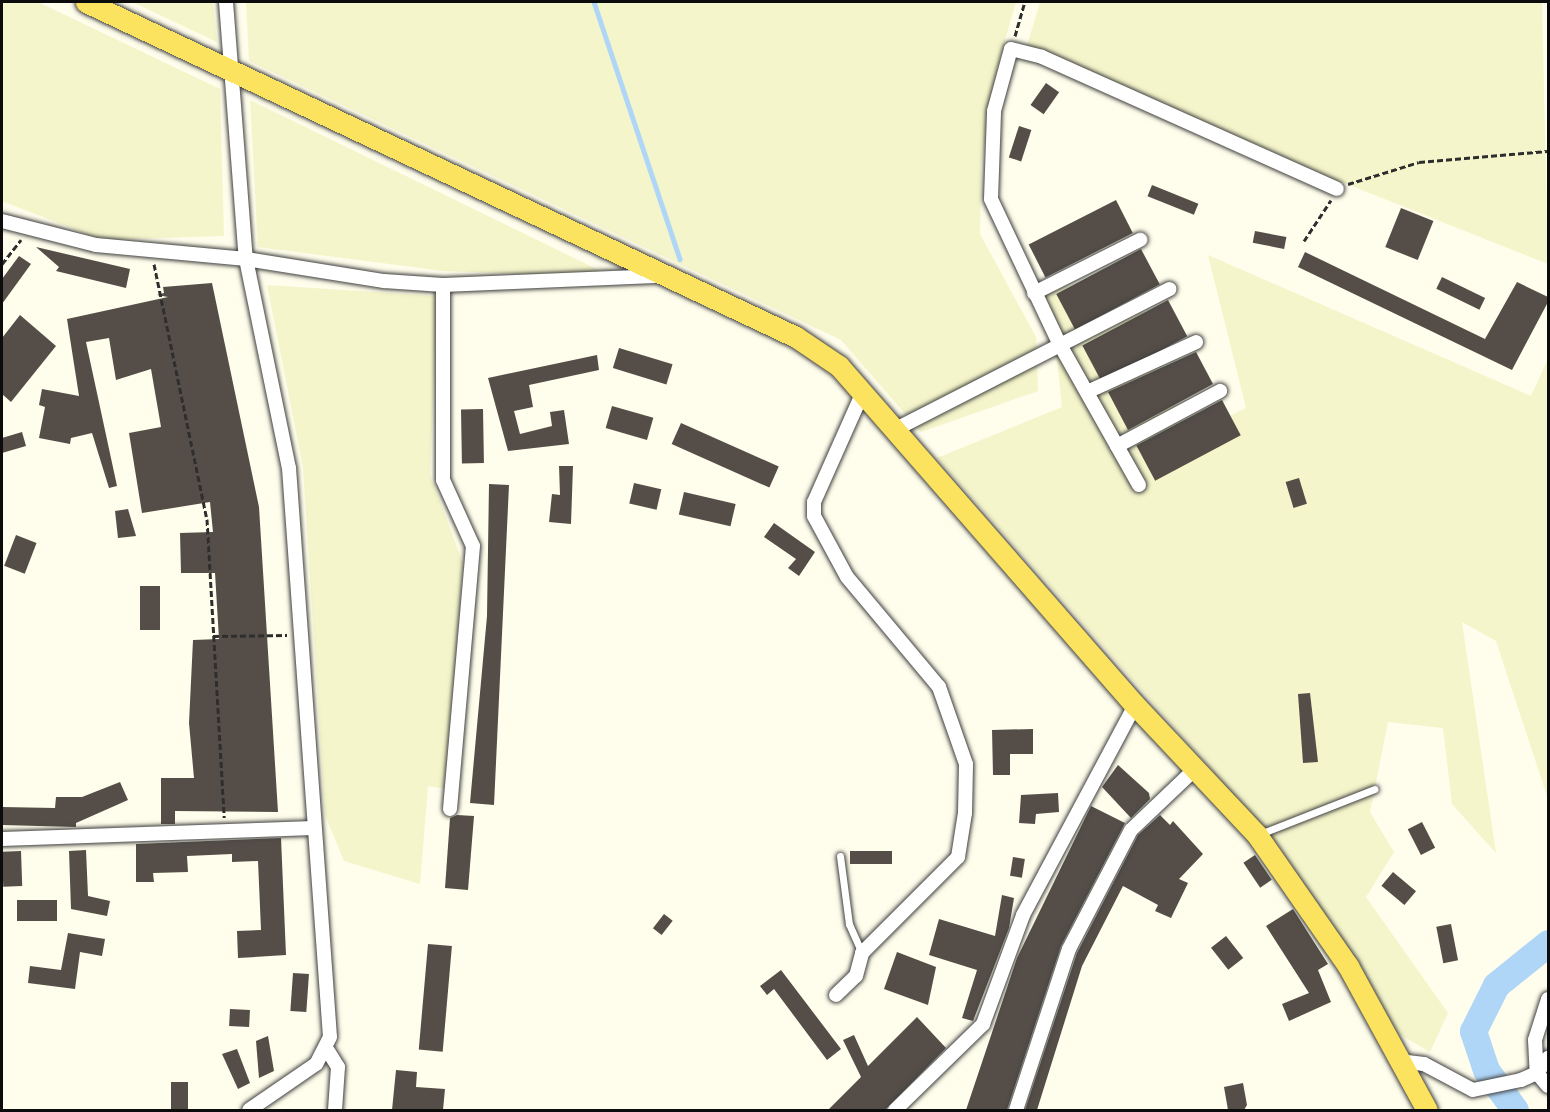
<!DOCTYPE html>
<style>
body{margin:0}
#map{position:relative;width:1550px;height:1112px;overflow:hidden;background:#fffdeb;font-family:Spectral,serif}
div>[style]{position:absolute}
.farmland>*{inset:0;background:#f5f5cb}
.stream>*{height:4.5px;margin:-2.25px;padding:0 2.25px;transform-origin:2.25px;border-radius:2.25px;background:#afd6f7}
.river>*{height:27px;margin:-13.5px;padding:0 13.5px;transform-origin:13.5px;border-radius:13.5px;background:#afd6f7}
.building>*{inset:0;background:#554e48;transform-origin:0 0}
.path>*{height:3px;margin-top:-1.5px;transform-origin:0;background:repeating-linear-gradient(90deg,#2e2e2e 0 6px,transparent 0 9px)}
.roads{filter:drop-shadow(0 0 2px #3f3f3f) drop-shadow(0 0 2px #3f3f3f)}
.lane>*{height:7px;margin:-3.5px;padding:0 3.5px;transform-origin:3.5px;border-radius:3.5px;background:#fff}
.street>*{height:14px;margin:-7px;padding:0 7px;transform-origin:7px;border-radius:7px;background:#fff}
.primary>*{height:21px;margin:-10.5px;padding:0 10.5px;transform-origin:10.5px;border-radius:10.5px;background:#fbe25f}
span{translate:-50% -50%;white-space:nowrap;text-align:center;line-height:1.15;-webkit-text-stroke:6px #fff;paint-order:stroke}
.frame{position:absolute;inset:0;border:3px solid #0c0c0c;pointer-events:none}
</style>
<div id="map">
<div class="farmland">
<div style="clip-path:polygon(2px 2px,38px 2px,220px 89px,224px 236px,102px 240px,2px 201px)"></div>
<div style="clip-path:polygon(132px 2px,213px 2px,217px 42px)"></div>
<div style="clip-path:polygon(246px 2px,1016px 2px,997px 68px,981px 164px,980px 234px,1036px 337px,1038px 391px,921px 432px,841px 340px,249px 61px)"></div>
<div style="clip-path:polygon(1040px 2px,1542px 2px,1548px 264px,1334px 179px,1027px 46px)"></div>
<div style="clip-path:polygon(250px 100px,613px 277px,443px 271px,258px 247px)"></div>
<div style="clip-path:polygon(1208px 255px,1531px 396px,1548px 359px,1548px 799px,1496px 641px,1462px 622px,1496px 853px,1452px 804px,1443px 728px,1388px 722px,1370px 812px,1394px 852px,1366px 897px,1448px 1013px,1430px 1052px,1399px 1034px,1279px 846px,937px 458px,1062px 407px,1055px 341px,1031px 288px,1132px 283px,1188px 436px,1246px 408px)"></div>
<div style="clip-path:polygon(267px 285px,437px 296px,430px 475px,463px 563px,446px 789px,428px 786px,420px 884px,344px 861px,325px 815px,303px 467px)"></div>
</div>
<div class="stream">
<div style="left:594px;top:2px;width:271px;rotate:71.5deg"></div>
<div style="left:1512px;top:1109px;width:2px;rotate:27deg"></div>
</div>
<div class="river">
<div style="left:1515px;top:1110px;width:49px;rotate:-125.9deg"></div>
<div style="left:1486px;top:1070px;width:41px;rotate:-108.4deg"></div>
<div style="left:1473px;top:1031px;width:51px;rotate:-63.4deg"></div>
<div style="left:1496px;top:985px;width:67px;rotate:-38.9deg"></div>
</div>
<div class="building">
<div style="left:1046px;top:83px;width:16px;height:27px;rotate:35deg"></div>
<div style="left:1019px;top:126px;width:13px;height:33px;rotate:18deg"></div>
<div style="left:1152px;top:185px;width:50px;height:12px;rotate:22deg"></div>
<div style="left:1116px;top:200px;width:37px;height:98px;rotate:63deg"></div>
<div style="left:1401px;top:208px;width:35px;height:42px;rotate:22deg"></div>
<div style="left:1255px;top:231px;width:32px;height:12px;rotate:11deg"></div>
<div style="clip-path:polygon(36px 247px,130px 269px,126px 288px,56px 271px,59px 267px)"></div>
<div style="left:1141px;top:249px;width:40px;height:96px;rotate:62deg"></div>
<div style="clip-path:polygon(1305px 252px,1485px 339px,1517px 282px,1548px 297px,1548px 302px,1512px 370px,1298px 267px)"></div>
<div style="clip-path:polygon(19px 256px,31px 264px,2px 304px,2px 279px)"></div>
<div style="left:1442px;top:277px;width:48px;height:13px;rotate:26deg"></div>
<div style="clip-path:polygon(212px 283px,259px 507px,278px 812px,175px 811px,175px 824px,161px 824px,161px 778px,194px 778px,189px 723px,193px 640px,219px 639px,215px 573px,181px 573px,180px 533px,213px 532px,210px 502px,142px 513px,129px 433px,161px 427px,151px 369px,116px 380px,109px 338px,86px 342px,117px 486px,109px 488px,92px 433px,71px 438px,70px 444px,39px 438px,45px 407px,39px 405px,42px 389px,79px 396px,67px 319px,168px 297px,157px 295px,164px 293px,163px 287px)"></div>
<div style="left:1168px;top:300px;width:41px;height:97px;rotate:62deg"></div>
<div style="clip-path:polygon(20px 315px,56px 346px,11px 402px,2px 394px,2px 338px)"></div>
<div style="left:619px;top:348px;width:56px;height:21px;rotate:17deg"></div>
<div style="clip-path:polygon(1196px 352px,1213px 384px,1128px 430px,1108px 392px)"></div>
<div style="clip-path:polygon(597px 355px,599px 370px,529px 385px,533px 407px,514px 411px,520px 434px,552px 426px,550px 412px,564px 410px,569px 444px,508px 451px,488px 378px)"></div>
<div style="left:1222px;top:400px;width:40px;height:97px;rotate:62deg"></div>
<div style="left:612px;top:406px;width:43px;height:23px;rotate:16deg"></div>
<div style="left:483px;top:409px;width:54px;height:22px;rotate:89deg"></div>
<div style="left:681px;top:423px;width:107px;height:23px;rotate:24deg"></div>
<div style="clip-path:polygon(22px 432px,26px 446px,2px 453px,2px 438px)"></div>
<div style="clip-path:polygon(559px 466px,573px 466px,571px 524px,549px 522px,552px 494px,560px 495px)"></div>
<div style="left:1299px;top:478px;width:27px;height:14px;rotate:73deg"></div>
<div style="left:634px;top:483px;width:28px;height:21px;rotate:13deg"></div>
<div style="clip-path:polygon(489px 484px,509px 485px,494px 805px,470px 803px,487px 616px)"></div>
<div style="left:684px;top:492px;width:53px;height:23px;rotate:13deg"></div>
<div style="clip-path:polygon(128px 509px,136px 536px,118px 538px,115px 511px)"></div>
<div style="clip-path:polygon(774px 523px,815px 552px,799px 576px,788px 568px,796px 559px,764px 537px)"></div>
<div style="left:16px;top:535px;width:22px;height:33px;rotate:21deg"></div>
<div style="left:140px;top:586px;width:20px;height:44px"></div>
<div style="clip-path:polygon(1310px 693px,1318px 762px,1303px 763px,1298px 694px)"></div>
<div style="clip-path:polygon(1033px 729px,1033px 754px,1010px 754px,1010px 775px,993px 775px,992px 730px)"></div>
<div style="clip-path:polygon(1118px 765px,1149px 793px,1150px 799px,1131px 818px,1102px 787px)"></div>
<div style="clip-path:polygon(120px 782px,128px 800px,76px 823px,76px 827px,2px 825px,2px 807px,55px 808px,56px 797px,82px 797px)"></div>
<div style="clip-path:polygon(1058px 793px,1059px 812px,1036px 814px,1035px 824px,1019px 823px,1021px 795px)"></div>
<div style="clip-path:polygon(1091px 806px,1125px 823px,1061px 946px,1007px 1110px,966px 1110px,1017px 958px)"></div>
<div style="clip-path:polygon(457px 815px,474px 816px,468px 890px,445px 888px,450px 818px)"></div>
<div style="clip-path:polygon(1160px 815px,1170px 825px,1173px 821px,1203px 854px,1179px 879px,1188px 883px,1171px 918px,1155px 911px,1158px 905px,1123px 886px,1082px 966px,1037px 1110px,1025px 1110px,1077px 953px,1138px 835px)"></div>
<div style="left:1422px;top:822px;width:29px;height:16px;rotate:63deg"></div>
<div style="clip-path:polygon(281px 838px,286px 955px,238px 958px,237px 931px,261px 930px,258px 861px,232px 862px,232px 854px,187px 856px,188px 872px,153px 873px,154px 882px,136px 882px,136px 844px)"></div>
<div style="clip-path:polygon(86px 850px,88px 896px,110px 901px,107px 916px,71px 909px,69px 851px)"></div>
<div style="left:21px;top:851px;width:35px;height:19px;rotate:88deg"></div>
<div style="left:892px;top:851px;width:13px;height:42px;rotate:90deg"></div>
<div style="left:1255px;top:855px;width:30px;height:14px;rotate:56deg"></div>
<div style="left:1013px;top:857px;width:12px;height:19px;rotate:9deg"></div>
<div style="left:1393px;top:872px;width:30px;height:18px;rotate:40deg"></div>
<div style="clip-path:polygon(1002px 895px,1014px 898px,1009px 928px,973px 1021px,962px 1018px,977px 970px,929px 955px,939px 919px,995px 936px)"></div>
<div style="left:17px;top:900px;width:40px;height:21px"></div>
<div style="clip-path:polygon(1293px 909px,1328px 964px,1318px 970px,1331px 1002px,1289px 1021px,1282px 1004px,1309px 993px,1266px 926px)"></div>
<div style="left:664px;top:914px;width:11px;height:18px;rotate:38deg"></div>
<div style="left:1451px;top:924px;width:37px;height:15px;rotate:79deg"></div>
<div style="clip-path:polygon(68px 933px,105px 939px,102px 956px,80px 952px,75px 989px,28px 983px,30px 966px,61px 970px)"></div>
<div style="left:1226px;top:936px;width:28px;height:19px;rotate:52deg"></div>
<div style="left:428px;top:944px;width:24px;height:106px;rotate:5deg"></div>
<div style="clip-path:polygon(897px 952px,936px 967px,928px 1005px,884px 989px)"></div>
<div style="clip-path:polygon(781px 970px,841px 1049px,827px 1060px,774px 989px,767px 995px,760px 986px)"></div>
<div style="left:293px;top:973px;width:16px;height:38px;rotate:4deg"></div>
<div style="left:230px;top:1009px;width:20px;height:17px;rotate:3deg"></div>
<div style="clip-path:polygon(917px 1017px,946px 1048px,885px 1110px,828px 1110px,861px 1077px,843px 1040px,854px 1035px,868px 1066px)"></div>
<div style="clip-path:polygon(268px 1036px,274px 1071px,259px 1078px,256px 1041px)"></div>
<div style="clip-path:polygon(237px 1049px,250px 1083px,238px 1089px,222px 1054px)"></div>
<div style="clip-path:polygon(396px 1070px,417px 1072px,416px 1087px,445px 1089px,443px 1110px,392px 1110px)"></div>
<div style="left:171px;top:1082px;width:17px;height:28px"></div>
<div style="clip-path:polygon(1243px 1083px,1247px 1105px,1244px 1110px,1228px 1110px,1224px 1087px)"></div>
</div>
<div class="path">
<div style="left:1015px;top:36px;width:35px;rotate:-74deg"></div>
<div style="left:1348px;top:184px;width:74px;rotate:-17.2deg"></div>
<div style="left:1419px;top:162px;width:129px;rotate:-4.9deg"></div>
<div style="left:1304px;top:241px;width:49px;rotate:-56.6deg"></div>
<div style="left:2px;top:264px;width:31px;rotate:-52deg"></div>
<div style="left:154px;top:264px;width:260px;rotate:78.3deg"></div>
<div style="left:207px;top:519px;width:299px;rotate:86.7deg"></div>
<div style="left:213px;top:636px;width:74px;rotate:-0.8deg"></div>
</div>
<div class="roads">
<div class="lane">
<div style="left:1260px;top:834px;width:123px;rotate:-21.5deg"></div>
<div style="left:840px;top:856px;width:69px;rotate:82.5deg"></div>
<div style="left:849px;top:924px;width:32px;rotate:66deg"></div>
</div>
<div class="street">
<div style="left:226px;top:2px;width:258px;rotate:85.6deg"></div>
<div style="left:246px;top:259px;width:213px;rotate:78.4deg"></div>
<div style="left:289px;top:468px;width:570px;rotate:85.88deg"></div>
<div style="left:330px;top:1037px;width:30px;rotate:117deg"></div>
<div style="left:316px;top:1064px;width:81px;rotate:145.5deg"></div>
<div style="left:2px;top:221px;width:97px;rotate:14.3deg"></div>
<div style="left:96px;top:245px;width:151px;rotate:5.3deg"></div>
<div style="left:246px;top:259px;width:140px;rotate:9.1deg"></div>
<div style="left:384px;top:281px;width:59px;rotate:3.9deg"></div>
<div style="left:443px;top:285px;width:218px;rotate:-2.4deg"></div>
<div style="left:443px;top:285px;width:195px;rotate:90deg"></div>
<div style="left:443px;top:480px;width:72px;rotate:65.6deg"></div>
<div style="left:473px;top:546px;width:264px;rotate:95deg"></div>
<div style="left:1034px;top:293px;width:119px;rotate:-26.6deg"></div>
<div style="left:1087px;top:392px;width:120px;rotate:-24.6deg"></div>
<div style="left:898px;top:428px;width:305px;rotate:-27.1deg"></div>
<div style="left:1117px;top:446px;width:117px;rotate:-28.1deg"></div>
<div style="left:1139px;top:485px;width:163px;rotate:-119.4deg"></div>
<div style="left:1059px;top:343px;width:159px;rotate:-115.3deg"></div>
<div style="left:991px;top:199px;width:88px;rotate:-88deg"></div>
<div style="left:994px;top:111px;width:64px;rotate:-74.7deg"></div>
<div style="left:1011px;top:49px;width:32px;rotate:14deg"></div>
<div style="left:1042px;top:57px;width:323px;rotate:24.1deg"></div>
<div style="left:2px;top:839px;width:312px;rotate:-2deg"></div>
<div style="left:836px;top:995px;width:28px;rotate:-44deg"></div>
<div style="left:856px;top:976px;width:24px;rotate:-75deg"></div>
<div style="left:862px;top:953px;width:136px;rotate:-45deg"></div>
<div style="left:958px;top:857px;width:45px;rotate:-81deg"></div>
<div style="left:965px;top:813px;width:49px;rotate:-88.8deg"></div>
<div style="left:966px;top:764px;width:82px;rotate:-109.3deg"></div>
<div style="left:939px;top:687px;width:143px;rotate:-129.9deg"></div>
<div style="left:847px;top:577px;width:69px;rotate:-118.4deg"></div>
<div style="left:814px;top:516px;width:14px;rotate:-90deg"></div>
<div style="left:814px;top:502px;width:120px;rotate:-66deg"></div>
<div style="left:1548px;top:999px;width:43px;rotate:107.6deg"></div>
<div style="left:1535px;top:1040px;width:33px;rotate:87deg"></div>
<div style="left:1537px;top:1073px;width:17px;rotate:50deg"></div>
<div style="left:328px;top:1051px;width:19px;rotate:58deg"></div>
<div style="left:338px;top:1067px;width:43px;rotate:94deg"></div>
<div style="left:1399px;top:1061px;width:25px;rotate:7deg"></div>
<div style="left:1424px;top:1064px;width:55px;rotate:28deg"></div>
<div style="left:1473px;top:1090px;width:49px;rotate:-11.8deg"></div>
<div style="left:1521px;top:1080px;width:17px;rotate:-24deg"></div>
<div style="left:1537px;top:1073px;width:19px;rotate:-54deg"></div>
<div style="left:895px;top:1110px;width:123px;rotate:-44.3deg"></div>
<div style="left:983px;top:1024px;width:116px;rotate:-69.8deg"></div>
<div style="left:1023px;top:915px;width:238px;rotate:-61.9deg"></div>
<div style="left:1016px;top:1110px;width:169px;rotate:-71.8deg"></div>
<div style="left:1069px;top:949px;width:134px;rotate:-62.5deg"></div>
<div style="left:1131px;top:830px;width:88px;rotate:-43.6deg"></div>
</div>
<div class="primary">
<div style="left:86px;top:2px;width:785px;rotate:25.26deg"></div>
<div style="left:796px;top:337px;width:52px;rotate:34deg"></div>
<div style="left:839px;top:366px;width:450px;rotate:48.9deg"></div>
<div style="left:1135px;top:705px;width:178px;rotate:46.8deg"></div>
<div style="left:1257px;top:835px;width:160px;rotate:55.2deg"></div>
<div style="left:1348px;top:966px;width:164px;rotate:61.3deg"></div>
</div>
</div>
<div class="frame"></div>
</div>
